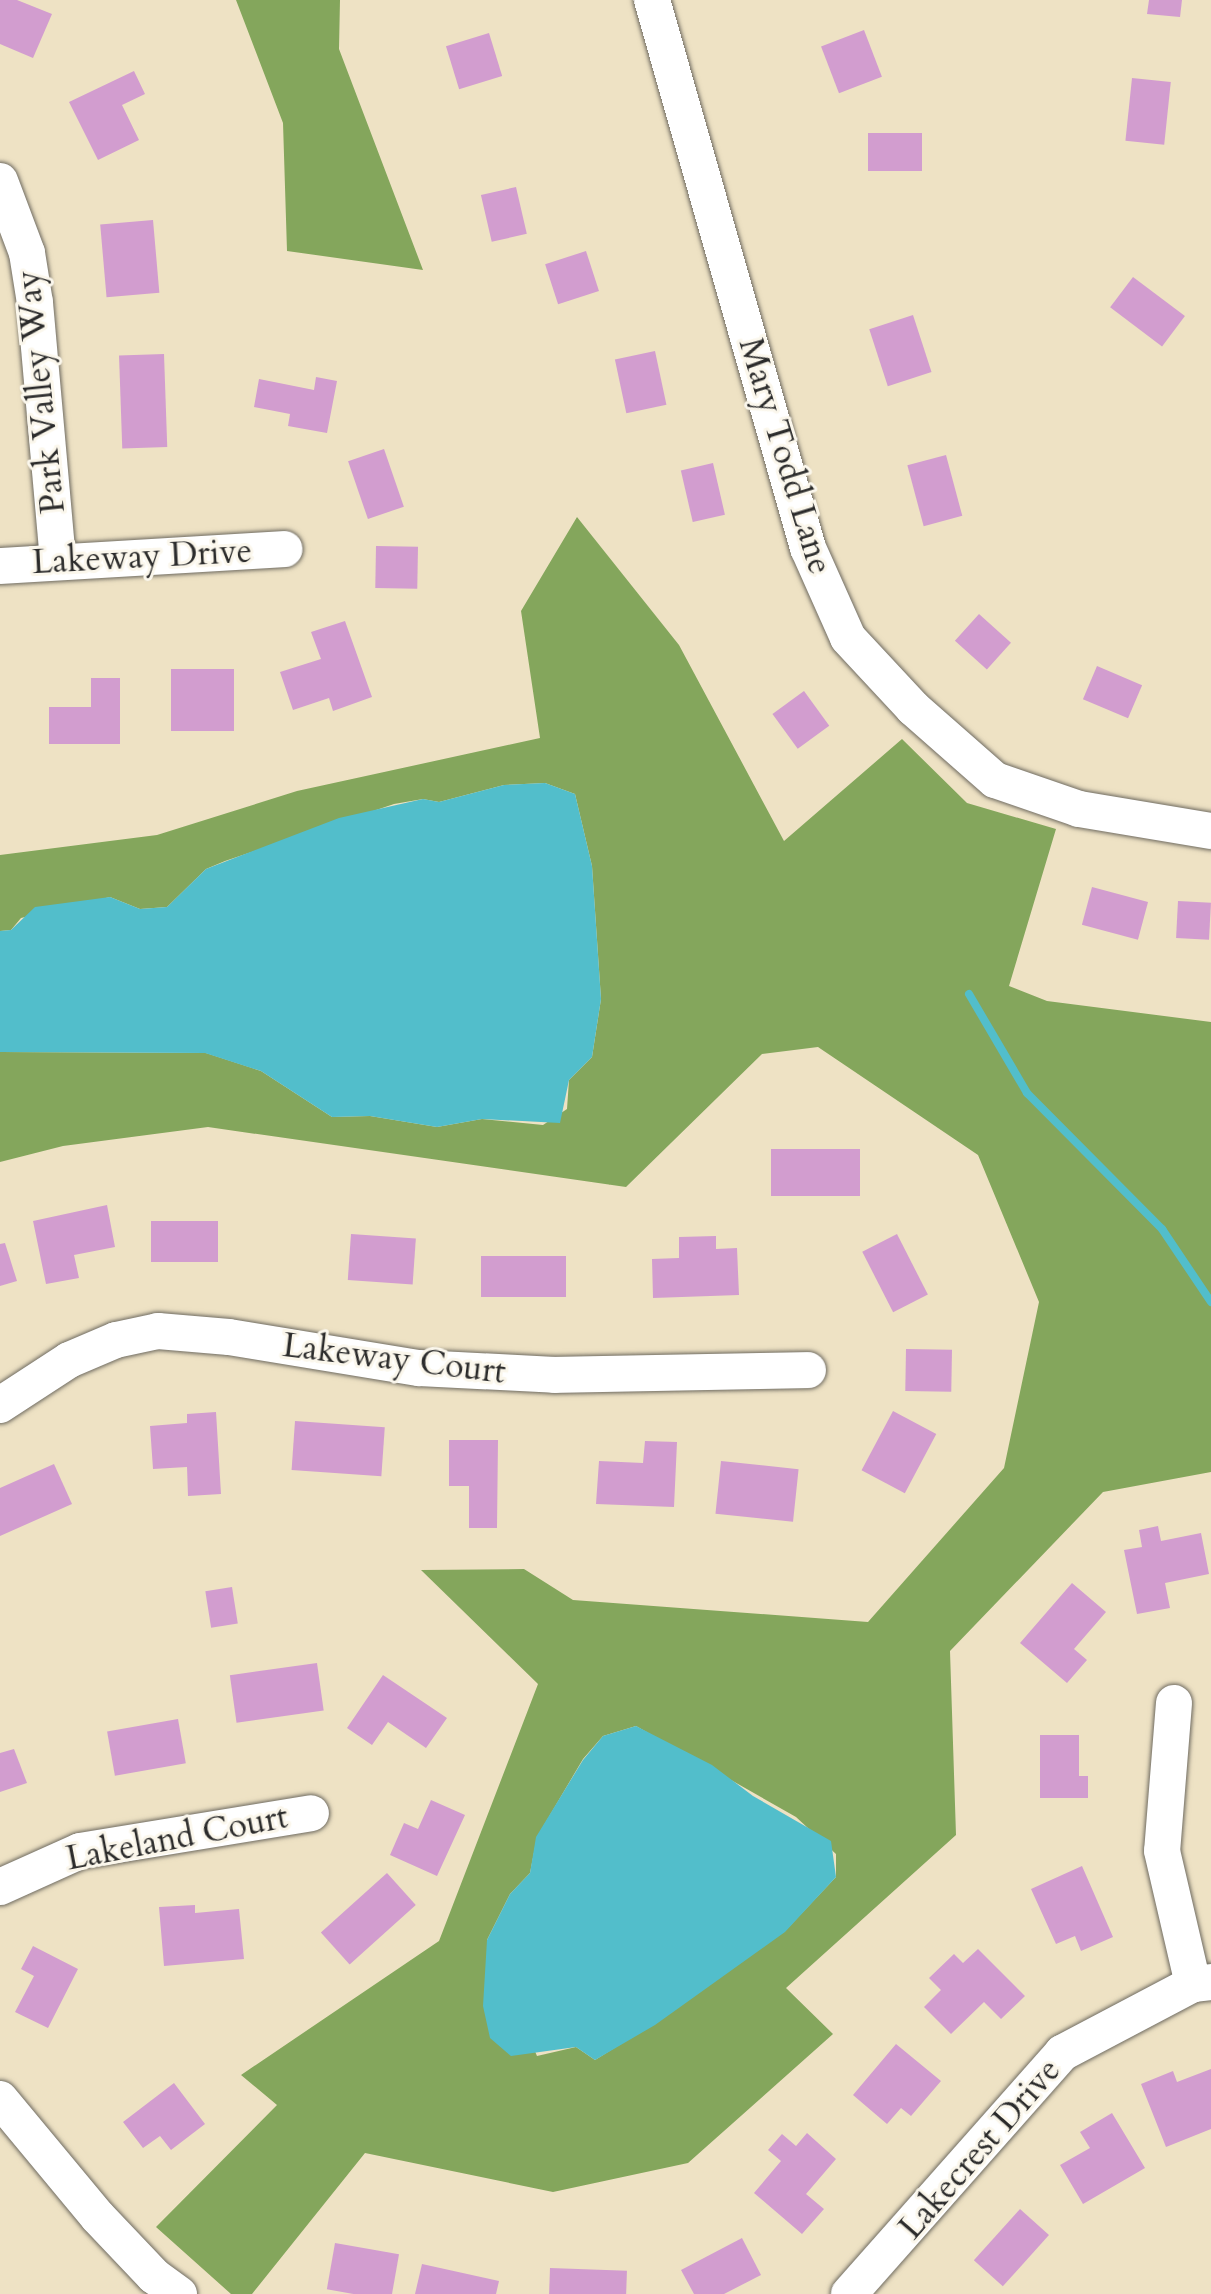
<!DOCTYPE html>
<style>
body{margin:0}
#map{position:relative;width:1211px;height:2294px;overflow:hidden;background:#eee2c4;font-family:Cardo,serif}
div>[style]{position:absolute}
.forest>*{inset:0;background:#84a65c}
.water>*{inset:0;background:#52becb}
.stream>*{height:8px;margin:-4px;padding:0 4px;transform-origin:4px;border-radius:4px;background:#52becb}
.building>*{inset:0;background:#d29dcf;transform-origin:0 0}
.roads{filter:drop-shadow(0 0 2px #6f6b61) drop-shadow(0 0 2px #6f6b61)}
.minor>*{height:36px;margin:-18px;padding:0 18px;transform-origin:18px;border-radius:18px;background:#fff}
span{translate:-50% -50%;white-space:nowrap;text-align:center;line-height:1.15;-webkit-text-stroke:6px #fbf7ec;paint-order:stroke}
.street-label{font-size:34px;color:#2b2b2b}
</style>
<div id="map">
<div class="forest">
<div style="clip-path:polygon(236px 0,340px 0,339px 49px,423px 270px,287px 251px,283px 123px)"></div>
<div style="clip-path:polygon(evenodd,577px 517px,679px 645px,784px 841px,902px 739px,967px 803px,1056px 829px,1009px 986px,1047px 1001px,1211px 1022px,1211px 1472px,1103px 1492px,950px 1651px,956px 1835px,786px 1988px,833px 2034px,688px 2163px,553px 2192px,365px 2153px,252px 2294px,231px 2294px,156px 2227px,277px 2105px,241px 2075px,439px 1941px,538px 1684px,421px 1570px,524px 1569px,573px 1600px,868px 1622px,1004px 1468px,1039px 1302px,978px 1155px,818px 1047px,762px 1054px,626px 1187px,208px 1127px,63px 1146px,0 1162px,0 1052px,206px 1053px,261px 1071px,332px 1117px,370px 1116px,437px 1127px,482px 1119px,543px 1125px,567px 1109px,569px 1080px,592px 1057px,601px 999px,592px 866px,575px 794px,545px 783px,504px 785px,439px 802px,423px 799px,394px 804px,225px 861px,206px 869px,167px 907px,140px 909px,110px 897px,21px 918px,11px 930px,0 931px,0 855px,157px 835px,297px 791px,540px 738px,521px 611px,577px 517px,636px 1726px,796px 1817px,836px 1854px,836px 1877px,785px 1931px,616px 2047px,595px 2060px,576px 2047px,537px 2056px,487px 1940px,510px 1894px,530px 1873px,537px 1837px,583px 1759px,603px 1736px,636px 1726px)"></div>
</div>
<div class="water">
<div style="clip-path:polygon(545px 783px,575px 794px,592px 866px,601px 999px,592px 1057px,569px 1080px,560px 1123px,482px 1119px,437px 1127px,370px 1116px,332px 1117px,261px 1071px,205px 1053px,0 1052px,0 931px,11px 930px,35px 907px,110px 897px,140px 909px,167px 907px,206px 869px,339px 818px,423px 799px,439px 802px,504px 785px)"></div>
<div style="clip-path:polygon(636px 1726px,712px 1765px,753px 1796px,831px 1841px,836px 1877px,785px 1932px,655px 2025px,595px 2060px,576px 2047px,511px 2056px,490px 2038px,483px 2006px,487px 1940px,510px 1894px,530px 1873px,536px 1837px,583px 1760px,603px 1736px)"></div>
</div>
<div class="stream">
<div style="left:969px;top:994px;width:115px;rotate:59.6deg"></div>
<div style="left:1027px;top:1093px;width:192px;rotate:45.2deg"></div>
<div style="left:1162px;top:1229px;width:88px;rotate:56.1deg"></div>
</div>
<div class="building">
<div style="clip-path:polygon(0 0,17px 0,52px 14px,33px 58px,0 44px)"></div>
<div style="clip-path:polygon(1149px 0,1182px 0,1180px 17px,1147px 14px)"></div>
<div style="left:864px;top:30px;width:50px;height:46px;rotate:69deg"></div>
<div style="left:489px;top:33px;width:45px;height:45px;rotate:73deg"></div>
<div style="clip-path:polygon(134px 71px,145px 94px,122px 105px,139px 140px,98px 160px,69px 102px)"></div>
<div style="left:1132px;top:78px;width:39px;height:63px;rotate:6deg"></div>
<div style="left:868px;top:133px;width:54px;height:38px"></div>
<div style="left:516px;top:187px;width:48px;height:36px;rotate:77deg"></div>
<div style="left:153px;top:220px;width:73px;height:53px;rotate:85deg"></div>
<div style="left:586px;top:251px;width:42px;height:43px;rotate:72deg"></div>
<div style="left:1133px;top:277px;width:65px;height:38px;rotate:37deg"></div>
<div style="left:913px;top:315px;width:60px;height:46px;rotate:72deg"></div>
<div style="left:655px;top:351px;width:55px;height:41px;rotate:78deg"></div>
<div style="left:164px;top:354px;width:93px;height:45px;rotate:88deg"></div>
<div style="clip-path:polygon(316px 377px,337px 381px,327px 433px,288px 426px,290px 414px,254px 407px,259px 379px,314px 390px)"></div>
<div style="left:384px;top:449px;width:61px;height:38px;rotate:71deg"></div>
<div style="left:946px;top:455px;width:63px;height:40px;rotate:75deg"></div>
<div style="left:713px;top:463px;width:53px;height:33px;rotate:77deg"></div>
<div style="left:376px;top:546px;width:42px;height:42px;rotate:1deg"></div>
<div style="left:979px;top:614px;width:43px;height:36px;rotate:42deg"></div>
<div style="clip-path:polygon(345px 621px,372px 697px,333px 711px,329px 698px,293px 710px,280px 672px,321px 659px,311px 632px)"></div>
<div style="left:1097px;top:666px;width:49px;height:36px;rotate:23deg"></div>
<div style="left:171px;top:669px;width:63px;height:62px"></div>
<div style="clip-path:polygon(91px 678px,120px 678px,120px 744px,49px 744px,49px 707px,91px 707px)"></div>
<div style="left:804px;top:691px;width:43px;height:39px;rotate:54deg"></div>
<div style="left:1092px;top:887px;width:58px;height:39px;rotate:15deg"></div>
<div style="left:1178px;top:901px;width:33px;height:37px;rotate:3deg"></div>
<div style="left:771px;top:1149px;width:89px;height:47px"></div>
<div style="clip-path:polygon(107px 1205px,115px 1247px,74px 1255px,79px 1278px,46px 1284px,33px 1221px)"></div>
<div style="left:151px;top:1221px;width:67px;height:41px"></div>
<div style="left:351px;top:1234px;width:65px;height:46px;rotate:4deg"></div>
<div style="left:897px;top:1234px;width:68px;height:39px;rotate:63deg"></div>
<div style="clip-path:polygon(716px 1236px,716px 1249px,737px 1248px,739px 1295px,653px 1298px,652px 1259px,679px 1258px,679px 1237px)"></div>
<div style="clip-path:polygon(5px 1243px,17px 1281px,0 1286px,0 1244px)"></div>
<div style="left:481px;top:1256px;width:85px;height:41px"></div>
<div style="left:906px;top:1349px;width:46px;height:42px;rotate:1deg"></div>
<div style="left:893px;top:1411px;width:49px;height:67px;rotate:28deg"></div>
<div style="clip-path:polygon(216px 1412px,221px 1494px,188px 1496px,187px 1467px,153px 1469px,150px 1426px,187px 1423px,187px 1414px)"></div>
<div style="left:295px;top:1421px;width:90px;height:49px;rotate:4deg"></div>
<div style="clip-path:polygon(449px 1440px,498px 1440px,497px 1528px,469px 1528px,469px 1486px,449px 1486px)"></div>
<div style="clip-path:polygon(645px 1441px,677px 1442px,674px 1507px,596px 1504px,599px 1461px,643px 1463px)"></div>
<div style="left:721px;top:1461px;width:78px;height:53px;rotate:6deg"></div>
<div style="clip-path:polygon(54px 1464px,72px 1504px,0 1536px,0 1488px)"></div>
<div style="clip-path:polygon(1158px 1526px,1161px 1541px,1201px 1533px,1209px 1574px,1165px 1583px,1170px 1608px,1137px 1614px,1124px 1550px,1142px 1547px,1139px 1530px)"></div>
<div style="clip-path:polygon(1072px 1583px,1106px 1612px,1074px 1649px,1087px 1660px,1067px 1683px,1020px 1643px)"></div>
<div style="left:232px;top:1587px;width:37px;height:27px;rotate:81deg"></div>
<div style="left:317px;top:1663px;width:48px;height:88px;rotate:82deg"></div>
<div style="clip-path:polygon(383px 1675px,447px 1718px,426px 1748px,388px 1722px,372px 1745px,347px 1728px)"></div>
<div style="left:178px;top:1719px;width:45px;height:72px;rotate:80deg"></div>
<div style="clip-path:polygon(1040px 1735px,1079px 1735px,1079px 1776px,1088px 1776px,1088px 1798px,1040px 1798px)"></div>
<div style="clip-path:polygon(14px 1749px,27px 1783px,0 1792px,0 1753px)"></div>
<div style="clip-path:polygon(431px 1800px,465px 1815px,437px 1876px,390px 1855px,404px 1823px,418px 1829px)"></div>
<div style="clip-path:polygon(1082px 1866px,1113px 1937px,1081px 1951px,1075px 1936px,1056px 1944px,1031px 1889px)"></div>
<div style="left:387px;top:1873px;width:43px;height:89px;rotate:48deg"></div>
<div style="clip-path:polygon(195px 1905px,195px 1913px,239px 1909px,244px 1959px,164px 1966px,159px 1907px)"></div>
<div style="clip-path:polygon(33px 1946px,78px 1969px,48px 2028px,15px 2012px,34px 1976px,21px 1969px)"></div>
<div style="clip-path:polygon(978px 1949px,1025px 1996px,1001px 2019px,984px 2002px,951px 2034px,924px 2007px,941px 1990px,929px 1978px,954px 1954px,963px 1963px)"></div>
<div style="clip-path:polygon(896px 2044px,941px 2081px,911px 2116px,901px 2108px,887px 2124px,853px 2095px)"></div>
<div style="clip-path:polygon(1211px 2069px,1211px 2129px,1166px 2147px,1141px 2084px,1173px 2071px,1177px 2082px)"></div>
<div style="clip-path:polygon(174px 2083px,205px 2124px,171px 2150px,160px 2136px,143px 2148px,123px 2122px)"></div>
<div style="clip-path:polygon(1112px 2113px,1145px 2168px,1083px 2204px,1060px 2165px,1090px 2148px,1080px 2132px)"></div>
<div style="clip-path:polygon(807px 2133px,836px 2159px,806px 2194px,824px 2209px,802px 2234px,754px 2193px,781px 2161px,768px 2150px,782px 2134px,796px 2146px)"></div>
<div style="left:1020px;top:2209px;width:39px;height:69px;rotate:42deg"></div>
<div style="clip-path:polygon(742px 2238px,761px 2275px,724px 2294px,694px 2294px,681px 2270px)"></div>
<div style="left:335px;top:2243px;width:65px;height:47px;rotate:10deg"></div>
<div style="clip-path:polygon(422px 2264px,499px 2281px,496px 2294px,415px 2294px)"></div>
<div style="left:550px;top:2268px;width:77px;height:26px;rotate:2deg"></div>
</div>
<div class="roads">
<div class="minor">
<div style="left:652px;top:0;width:570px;rotate:74.11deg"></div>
<div style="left:808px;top:548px;width:98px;rotate:66deg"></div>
<div style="left:848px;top:638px;width:96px;rotate:47.1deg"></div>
<div style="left:913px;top:708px;width:109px;rotate:41.3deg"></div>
<div style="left:995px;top:780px;width:89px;rotate:19deg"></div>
<div style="left:1079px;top:809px;width:134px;rotate:9.5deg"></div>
<div style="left:0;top:181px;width:77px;rotate:69.4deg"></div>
<div style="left:27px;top:253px;width:51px;rotate:80.9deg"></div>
<div style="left:35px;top:303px;width:258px;rotate:84.9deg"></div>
<div style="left:0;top:566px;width:285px;rotate:-3.4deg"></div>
<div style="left:0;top:1405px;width:82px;rotate:-33.1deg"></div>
<div style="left:69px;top:1360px;width:51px;rotate:-23.1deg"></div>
<div style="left:116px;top:1340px;width:43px;rotate:-12.1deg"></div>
<div style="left:158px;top:1331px;width:71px;rotate:4.8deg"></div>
<div style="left:229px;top:1337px;width:193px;rotate:9.3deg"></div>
<div style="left:419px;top:1368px;width:136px;rotate:2.9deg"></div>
<div style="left:555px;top:1375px;width:253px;rotate:-1.1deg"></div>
<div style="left:1174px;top:1703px;width:148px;rotate:94.6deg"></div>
<div style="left:1162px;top:1851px;width:137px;rotate:76.9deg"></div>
<div style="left:0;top:1887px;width:88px;rotate:-24.2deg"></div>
<div style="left:80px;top:1851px;width:234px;rotate:-9.3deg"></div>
<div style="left:0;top:2099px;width:153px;rotate:50.3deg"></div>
<div style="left:98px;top:2217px;width:81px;rotate:46.5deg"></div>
<div style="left:154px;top:2276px;width:31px;rotate:36deg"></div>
<div style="left:849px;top:2294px;width:322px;rotate:-48.5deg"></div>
<div style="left:1062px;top:2053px;width:148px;rotate:-27.8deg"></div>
<div style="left:1193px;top:1984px;width:18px;rotate:-6deg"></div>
</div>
</div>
<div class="street-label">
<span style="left:41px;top:392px;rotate:-96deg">Park Valley Way</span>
<span style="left:785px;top:456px;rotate:73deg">Mary Todd Lane</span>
<span style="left:142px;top:557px;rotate:-3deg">Lakeway Drive</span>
<span style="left:394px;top:1359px;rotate:7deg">Lakeway Court</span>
<span style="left:177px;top:1838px;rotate:-11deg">Lakeland Court</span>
<span style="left:980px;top:2149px;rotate:-49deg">Lakecrest Drive</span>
</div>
</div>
